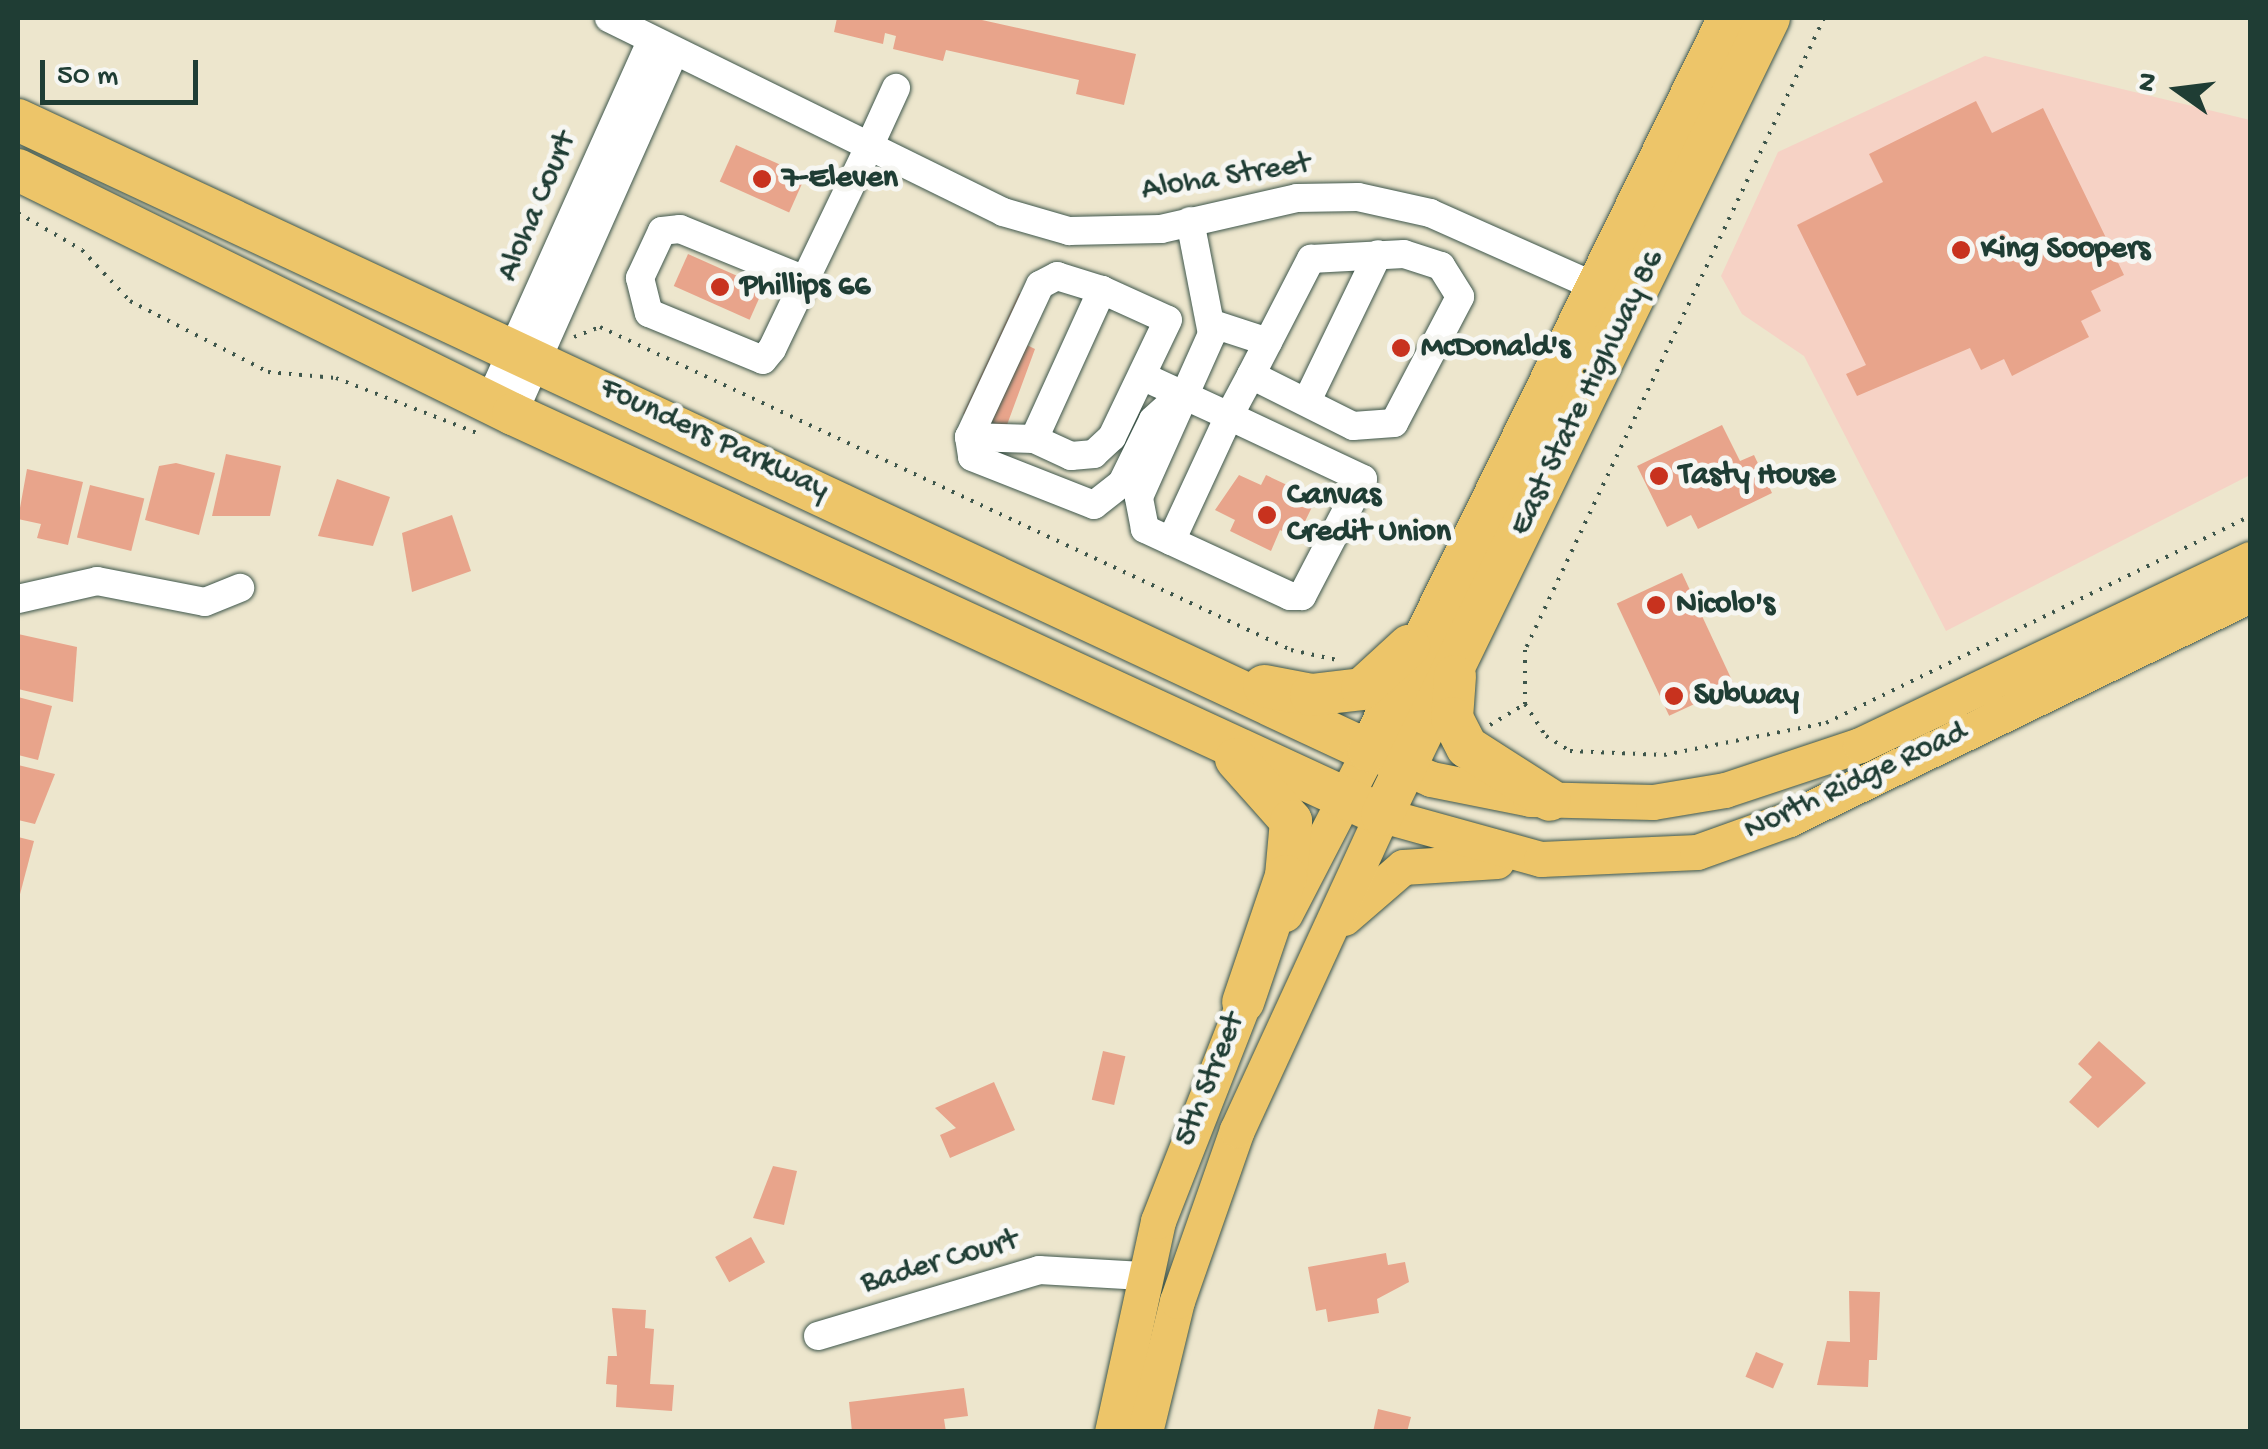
<!DOCTYPE html>
<style>
body{margin:0}
#map{position:relative;width:2268px;height:1449px;overflow:hidden;background:#ede6cd;font-family:"Gochi Hand",sans-serif}
div>[style]{position:absolute}
.built>*{inset:0;background:#f6d2c5}
.building>*{inset:0;background:#e8a48b;transform-origin:0 0}
.path>*{height:4px;margin-top:-2px;transform-origin:0;background:repeating-linear-gradient(90deg,#3e564b 0 2.5px,transparent 0 10.5px)}
.roads{filter:drop-shadow(0 0 2px #3e564b) drop-shadow(0 0 2px #3e564b)}
.minor>*{height:28px;margin:-14px;padding:0 14px;transform-origin:14px;border-radius:14px;background:#fff}
.major>*{height:35px;margin:-17.5px;padding:0 17.5px;transform-origin:17.5px;border-radius:17.5px;background:#edc569}
.highway>*{height:42px;margin:-21px;padding:0 21px;transform-origin:21px;border-radius:21px;background:#edc569}
.dots>*{width:28px;height:28px;translate:-50% -50%;box-sizing:border-box;border:5px solid #f6f6f2;border-radius:50%}
span{translate:-50% -50%;white-space:nowrap;text-align:center;line-height:1.15;-webkit-text-stroke:10px #f6f6f2;paint-order:stroke}
.street-label{font-size:32px;color:#1f3d34}
.poi-label{font-size:32px;color:#1f3d34;font-weight:700}
.left{translate:0 -50%;text-align:left}
.frame{position:absolute;inset:0;border:20px solid #1f3d34;pointer-events:none}
.north{position:absolute;left:2128px;top:40px;width:100px;height:100px;-webkit-text-stroke:8px #f6f6f2;paint-order:stroke;rotate:284deg;font-size:28px;font-weight:700;line-height:40px;text-align:center;color:#1f3d34}
.north::after{content:'';display:block;margin:auto;width:35px;height:45px;background:#1f3d34;clip-path:polygon(50% 0,100% 100%,50% 72%,0 100%)}
.scale{position:absolute;left:40px;top:60px;width:158px;height:45px;box-sizing:border-box;border:5px solid #1f3d34;border-top:0;padding-left:12px;font-size:30px;line-height:35px;white-space:nowrap;color:#1f3d34;-webkit-text-stroke:8px #f6f6f2;paint-order:stroke}
</style>
<div id="map">
<div class="built">
<div style="clip-path:polygon(1985px 56px,2250px 120px,2250px 475px,1946px 631px,1804px 356px,1742px 314px,1721px 276px,1778px 152px)"></div>
</div>
<div class="building">
<div style="clip-path:polygon(837px 18px,973px 18px,1136px 54px,1124px 105px,1076px 94px,1079px 80px,946px 50px,943px 61px,893px 49px,896px 36px,885px 33px,883px 44px,834px 32px)"></div>
<div style="clip-path:polygon(1976px 101px,1992px 133px,2043px 108px,2124px 275px,2091px 291px,2101px 311px,2081px 321px,2089px 337px,2012px 376px,2004px 359px,1981px 370px,1970px 348px,1857px 396px,1846px 374px,1866px 365px,1797px 225px,1883px 182px,1869px 154px)"></div>
<div style="left:736px;top:145px;width:76px;height:40px;rotate:24deg"></div>
<div style="left:688px;top:254px;width:83px;height:35px;rotate:24deg"></div>
<div style="clip-path:polygon(1019px 293px,1039px 303px,1021px 342px,1035px 349px,1004px 433px,963px 414px)"></div>
<div style="clip-path:polygon(1722px 425px,1740px 461px,1754px 455px,1772px 493px,1698px 529px,1691px 515px,1667px 527px,1637px 466px)"></div>
<div style="clip-path:polygon(226px 454px,281px 466px,270px 516px,212px 516px)"></div>
<div style="clip-path:polygon(176px 463px,215px 473px,199px 535px,145px 520px,159px 466px)"></div>
<div style="clip-path:polygon(27px 469px,83px 482px,68px 545px,37px 538px,41px 524px,18px 519px)"></div>
<div style="clip-path:polygon(1239px 475px,1261px 485px,1266px 475px,1302px 492px,1298px 500px,1312px 507px,1297px 538px,1280px 530px,1271px 551px,1230px 531px,1235px 520px,1215px 510px)"></div>
<div style="clip-path:polygon(337px 479px,390px 497px,373px 546px,318px 536px)"></div>
<div style="left:90px;top:485px;width:56px;height:54px;rotate:14deg"></div>
<div style="clip-path:polygon(452px 515px,471px 571px,412px 592px,402px 533px)"></div>
<div style="left:1682px;top:573px;width:124px;height:72px;rotate:65deg"></div>
<div style="clip-path:polygon(18px 634px,77px 647px,73px 702px,18px 689px)"></div>
<div style="clip-path:polygon(18px 697px,52px 706px,38px 760px,18px 755px)"></div>
<div style="clip-path:polygon(18px 765px,55px 774px,35px 824px,18px 820px)"></div>
<div style="clip-path:polygon(18px 837px,34px 841px,19px 898px,18px 897px)"></div>
<div style="clip-path:polygon(2099px 1041px,2146px 1083px,2098px 1128px,2069px 1102px,2092px 1077px,2078px 1064px)"></div>
<div style="left:1103px;top:1051px;width:23px;height:50px;rotate:13deg"></div>
<div style="clip-path:polygon(994px 1082px,1015px 1130px,950px 1158px,940px 1135px,956px 1128px,935px 1108px)"></div>
<div style="clip-path:polygon(773px 1166px,797px 1171px,784px 1225px,753px 1218px)"></div>
<div style="left:751px;top:1237px;width:29px;height:41px;rotate:61deg"></div>
<div style="clip-path:polygon(1386px 1253px,1388px 1265px,1405px 1262px,1409px 1282px,1377px 1299px,1379px 1313px,1328px 1322px,1326px 1309px,1316px 1311px,1308px 1267px)"></div>
<div style="clip-path:polygon(1849px 1291px,1880px 1292px,1877px 1360px,1869px 1360px,1868px 1387px,1817px 1385px,1827px 1341px,1850px 1342px)"></div>
<div style="clip-path:polygon(612px 1308px,646px 1310px,645px 1328px,654px 1329px,650px 1384px,674px 1385px,672px 1411px,616px 1407px,617px 1385px,606px 1384px,608px 1356px,617px 1356px)"></div>
<div style="left:1756px;top:1352px;width:30px;height:27px;rotate:23deg"></div>
<div style="clip-path:polygon(964px 1388px,968px 1416px,944px 1419px,946px 1432px,852px 1432px,849px 1402px)"></div>
<div style="clip-path:polygon(1378px 1409px,1411px 1417px,1407px 1432px,1373px 1432px)"></div>
</div>
<div class="path">
<div style="left:1824px;top:18px;width:699px;rotate:115.32deg"></div>
<div style="left:1525px;top:650px;width:54px;rotate:90deg"></div>
<div style="left:1525px;top:704px;width:38px;rotate:57deg"></div>
<div style="left:1546px;top:736px;width:28px;rotate:32deg"></div>
<div style="left:1570px;top:751px;width:94px;rotate:2.4deg"></div>
<div style="left:1664px;top:755px;width:165px;rotate:-11.2deg"></div>
<div style="left:1826px;top:723px;width:472px;rotate:-26deg"></div>
<div style="left:18px;top:213px;width:74px;rotate:30deg"></div>
<div style="left:82px;top:250px;width:70px;rotate:46.7deg"></div>
<div style="left:130px;top:301px;width:155px;rotate:27.2deg"></div>
<div style="left:268px;top:372px;width:68px;rotate:5deg"></div>
<div style="left:336px;top:378px;width:151px;rotate:21.3deg"></div>
<div style="left:574px;top:337px;width:28px;rotate:-21deg"></div>
<div style="left:600px;top:327px;width:763px;rotate:25.05deg"></div>
<div style="left:1291px;top:650px;width:52px;rotate:12.2deg"></div>
<div style="left:1490px;top:725px;width:41px;rotate:-31deg"></div>
</div>
<div class="roads">
<div class="minor">
<div style="left:609px;top:18px;width:439px;rotate:26.2deg"></div>
<div style="left:1003px;top:212px;width:69px;rotate:16.1deg"></div>
<div style="left:1069px;top:231px;width:92px;rotate:-1.2deg"></div>
<div style="left:1161px;top:229px;width:139px;rotate:-12.8deg"></div>
<div style="left:1297px;top:198px;width:61px;rotate:-0.9deg"></div>
<div style="left:1358px;top:197px;width:74px;rotate:12.5deg"></div>
<div style="left:1430px;top:213px;width:182px;rotate:24deg"></div>
<div style="left:1404px;top:254px;width:39px;rotate:18deg"></div>
<div style="left:1441px;top:266px;width:36px;rotate:58deg"></div>
<div style="left:1460px;top:297px;width:142px;rotate:117.6deg"></div>
<div style="left:1394px;top:423px;width:41px;rotate:175.8deg"></div>
<div style="left:1353px;top:426px;width:114px;rotate:-153.4deg"></div>
<div style="left:1251px;top:375px;width:131px;rotate:-62.7deg"></div>
<div style="left:1311px;top:259px;width:93px;rotate:-3.1deg"></div>
<div style="left:805px;top:280px;width:135px;rotate:-157.8deg"></div>
<div style="left:680px;top:229px;width:18px;rotate:174deg"></div>
<div style="left:662px;top:231px;width:52px;rotate:115.1deg"></div>
<div style="left:640px;top:278px;width:36px;rotate:76deg"></div>
<div style="left:649px;top:313px;width:123px;rotate:22.4deg"></div>
<div style="left:763px;top:360px;width:14px;rotate:-51deg"></div>
<div style="left:772px;top:349px;width:76px;rotate:-64.4deg"></div>
<div style="left:805px;top:280px;width:148px;rotate:-64.3deg"></div>
<div style="left:869px;top:147px;width:65px;rotate:-65.4deg"></div>
<div style="left:1102px;top:290px;width:47px;rotate:-162.7deg"></div>
<div style="left:1057px;top:276px;width:19px;rotate:152deg"></div>
<div style="left:1040px;top:285px;width:168px;rotate:115deg"></div>
<div style="left:969px;top:437px;width:20px;rotate:81deg"></div>
<div style="left:972px;top:457px;width:131px;rotate:21.5deg"></div>
<div style="left:1094px;top:505px;width:36px;rotate:-38deg"></div>
<div style="left:1122px;top:483px;width:70px;rotate:-63.8deg"></div>
<div style="left:1153px;top:420px;width:28px;rotate:-42deg"></div>
<div style="left:1102px;top:290px;width:72px;rotate:24.4deg"></div>
<div style="left:1168px;top:320px;width:130px;rotate:115.6deg"></div>
<div style="left:1112px;top:437px;width:25px;rotate:137deg"></div>
<div style="left:1094px;top:454px;width:23px;rotate:175deg"></div>
<div style="left:1071px;top:456px;width:41px;rotate:-155.3deg"></div>
<div style="left:1034px;top:439px;width:164px;rotate:-65.5deg"></div>
<div style="left:1213px;top:324px;width:58px;rotate:18.1deg"></div>
<div style="left:1142px;top:376px;width:96px;rotate:24.7deg"></div>
<div style="left:1229px;top:416px;width:47px;rotate:-61.8deg"></div>
<div style="left:1307px;top:401px;width:163px;rotate:-64.2deg"></div>
<div style="left:489px;top:402px;width:396px;rotate:-65.8deg"></div>
<div style="left:513px;top:414px;width:396px;rotate:-66deg"></div>
<div style="left:969px;top:437px;width:65px;rotate:1.8deg"></div>
<div style="left:1171px;top:541px;width:138px;rotate:-65.1deg"></div>
<div style="left:1229px;top:416px;width:148px;rotate:25.2deg"></div>
<div style="left:1363px;top:479px;width:132px;rotate:117.5deg"></div>
<div style="left:1302px;top:596px;width:12px;rotate:180deg"></div>
<div style="left:1290px;top:596px;width:160px;rotate:-155.2deg"></div>
<div style="left:1145px;top:529px;width:33px;rotate:-101deg"></div>
<div style="left:1139px;top:497px;width:179px;rotate:-65.9deg"></div>
<div style="left:1212px;top:334px;width:115px;rotate:-101deg"></div>
<div style="left:18px;top:599px;width:81px;rotate:-12.8deg"></div>
<div style="left:97px;top:581px;width:110px;rotate:11deg"></div>
<div style="left:205px;top:602px;width:38px;rotate:-22deg"></div>
<div style="left:818px;top:1336px;width:231px;rotate:-16.6deg"></div>
<div style="left:1039px;top:1270px;width:104px;rotate:3.3deg"></div>
</div>
<div class="major">
<div style="left:1285px;top:914px;width:183px;rotate:-62.7deg"></div>
<div style="left:1369px;top:751px;width:68px;rotate:24.3deg"></div>
<div style="left:1431px;top:779px;width:101px;rotate:11.4deg"></div>
<div style="left:1530px;top:799px;width:123px;rotate:1.4deg"></div>
<div style="left:1653px;top:802px;width:73px;rotate:-9.5deg"></div>
<div style="left:1725px;top:790px;width:142px;rotate:-18.4deg"></div>
<div style="left:1860px;top:745px;width:432px;rotate:-25.5deg"></div>
<div style="left:1344px;top:918px;width:78px;rotate:-40.8deg"></div>
<div style="left:1403px;top:867px;width:94px;rotate:-3.7deg"></div>
<div style="left:1112px;top:1432px;width:216px;rotate:-77.7deg"></div>
<div style="left:1158px;top:1221px;width:260px;rotate:-68.6deg"></div>
<div style="left:1145px;top:1432px;width:135px;rotate:-76.3deg"></div>
<div style="left:1177px;top:1301px;width:181px;rotate:-70.7deg"></div>
<div style="left:1237px;top:1130px;width:347px;rotate:-65.3deg"></div>
<div style="left:1382px;top:815px;width:165px;rotate:15.5deg"></div>
<div style="left:1541px;top:859px;width:156px;rotate:-2.6deg"></div>
<div style="left:1697px;top:852px;width:98px;rotate:-19.7deg"></div>
<div style="left:1789px;top:819px;width:513px;rotate:-25.92deg"></div>
</div>
<div class="highway">
<div style="left:18px;top:120px;width:1491px;rotate:25.04deg"></div>
<div style="left:1369px;top:751px;width:817px;rotate:-63.84deg"></div>
<div style="left:18px;top:170px;width:552px;rotate:26.24deg"></div>
<div style="left:513px;top:414px;width:957px;rotate:24.77deg"></div>
<div style="left:1382px;top:815px;width:886px;rotate:-64.1deg"></div>
<div style="left:1455px;top:676px;width:42px;rotate:94.1deg"></div>
<div style="left:1452px;top:718px;width:33px;rotate:63deg"></div>
<div style="left:1467px;top:747px;width:98px;rotate:32.6deg"></div>
<div style="left:1264px;top:686px;width:48px;rotate:10.8deg"></div>
<div style="left:1311px;top:695px;width:51px;rotate:-6.7deg"></div>
<div style="left:1362px;top:689px;width:64px;rotate:-42.5deg"></div>
<div style="left:1236px;top:759px;width:83px;rotate:48.4deg"></div>
<div style="left:1291px;top:821px;width:55px;rotate:95.2deg"></div>
<div style="left:1286px;top:876px;width:133px;rotate:108.8deg"></div>
</div>
</div>
<div class="dots">
<div style="left:762px;top:179px;background:#c8321e"></div>
<div style="left:1961px;top:250px;background:#c8321e"></div>
<div style="left:720px;top:287px;background:#c8321e"></div>
<div style="left:1401px;top:348px;background:#c8321e"></div>
<div style="left:1659px;top:476px;background:#c8321e"></div>
<div style="left:1267px;top:515px;background:#c8321e"></div>
<div style="left:1656px;top:605px;background:#c8321e"></div>
<div style="left:1674px;top:696px;background:#c8321e"></div>
</div>
<div class="street-label">
<span style="left:1226px;top:178px;rotate:-9deg">Aloha Street</span>
<span style="left:538px;top:207px;rotate:-67deg">Aloha Court</span>
<span style="left:1588px;top:393px;rotate:-64deg">East State Highway 86</span>
<span style="left:714px;top:440px;rotate:25deg">Founders Parkway</span>
<span style="left:1856px;top:782px;rotate:-25deg">North Ridge Road</span>
<span style="left:1211px;top:1080px;rotate:-68deg">5th Street</span>
<span style="left:940px;top:1263px;rotate:-16deg">Bader Court</span>
</div>
<div class="poi-label">
<span class="left" style="left:782px;top:179px">7-Eleven</span>
<span class="left" style="left:1981px;top:250px">King Soopers</span>
<span class="left" style="left:740px;top:287px">Phillips 66</span>
<span class="left" style="left:1421px;top:348px">McDonald's</span>
<span class="left" style="left:1679px;top:476px">Tasty House</span>
<span class="left" style="left:1287px;top:515px">Canvas<br>Credit Union</span>
<span class="left" style="left:1676px;top:605px">Nicolo's</span>
<span class="left" style="left:1694px;top:696px">Subway</span>
</div>
<div class="frame"></div>
<div class="north">N</div>
<div class="scale">50 m</div>
</div>
